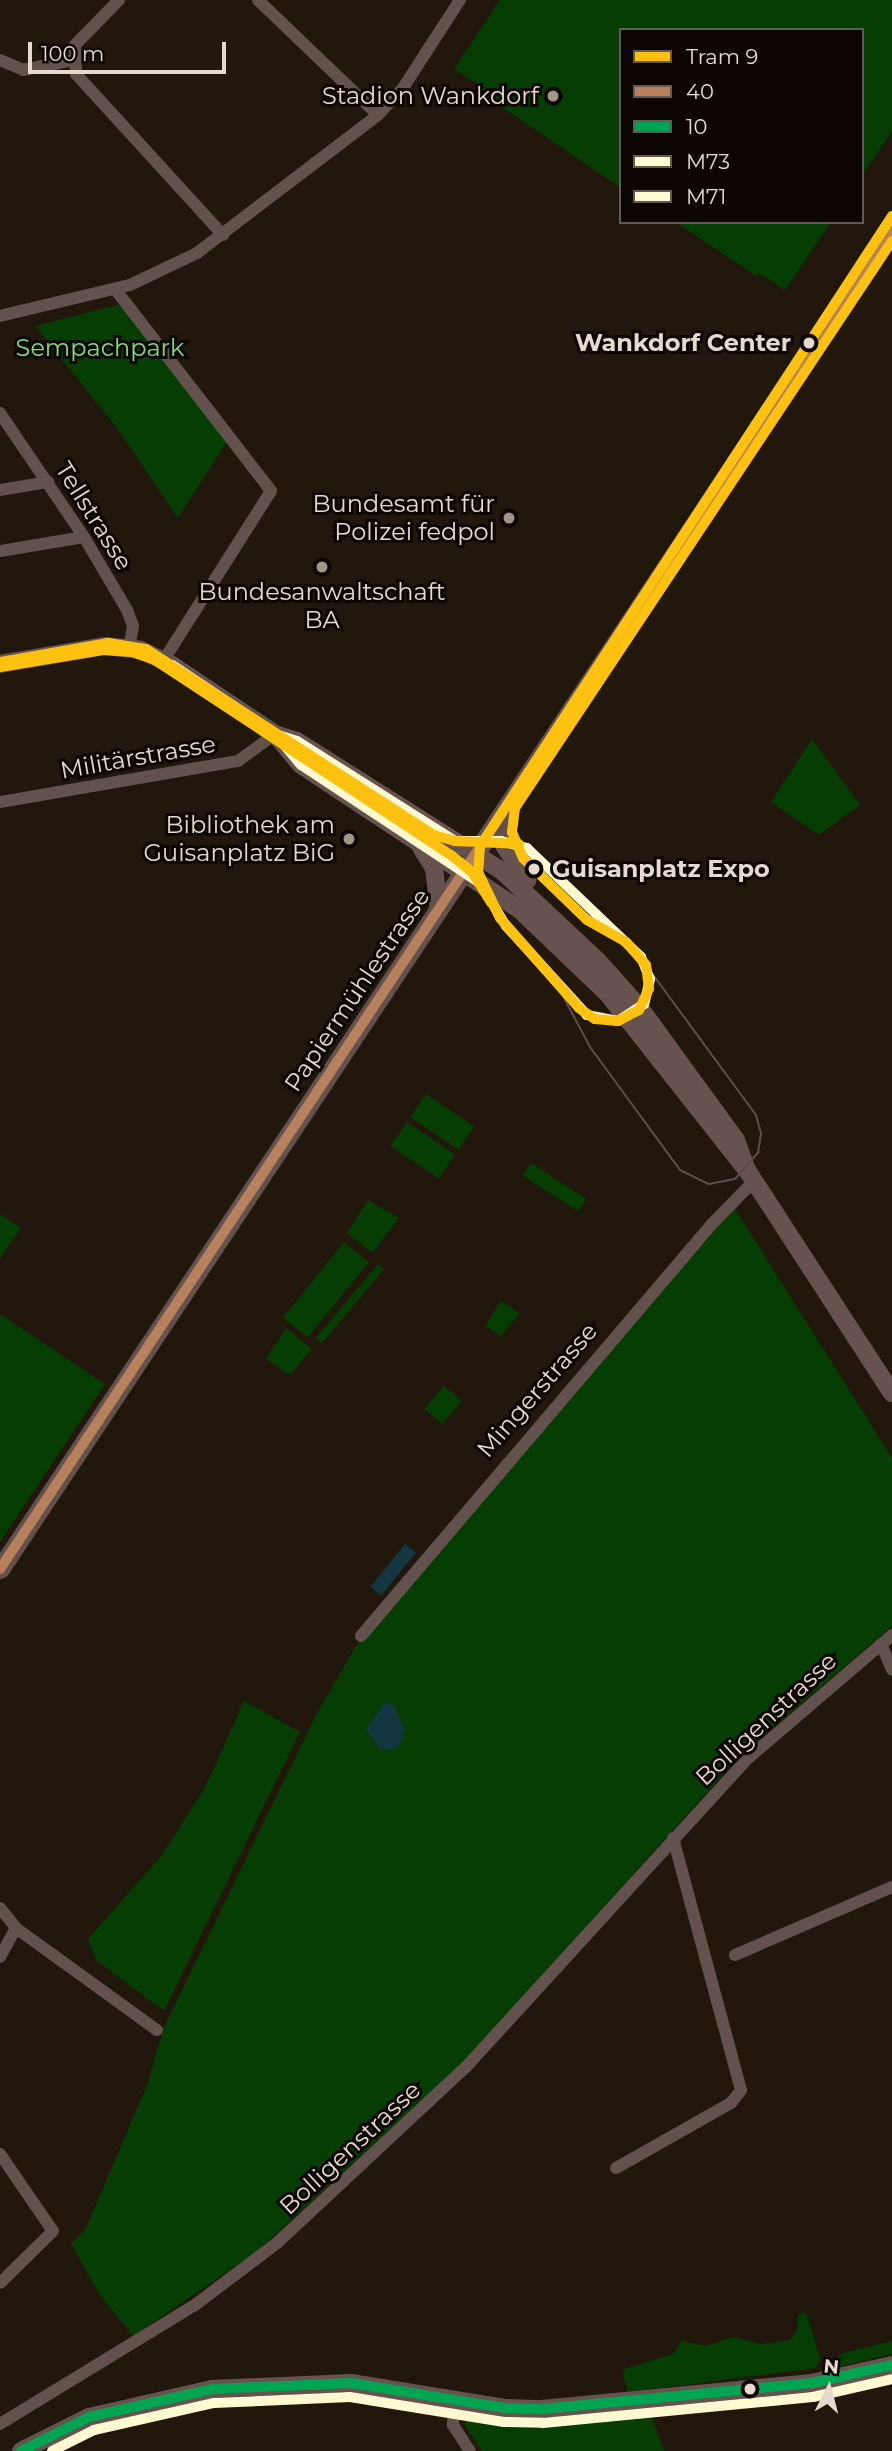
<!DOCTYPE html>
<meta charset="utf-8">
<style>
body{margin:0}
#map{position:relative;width:892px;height:2451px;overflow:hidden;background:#21170d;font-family:Montserrat,sans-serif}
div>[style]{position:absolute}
.green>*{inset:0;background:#063d02;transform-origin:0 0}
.water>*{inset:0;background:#123741;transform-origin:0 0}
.street>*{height:12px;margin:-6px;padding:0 6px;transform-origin:6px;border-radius:6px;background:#63514e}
.secondary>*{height:18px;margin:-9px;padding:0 9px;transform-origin:9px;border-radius:9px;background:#67524f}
.primary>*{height:19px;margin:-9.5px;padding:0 9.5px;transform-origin:9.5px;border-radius:9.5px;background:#64514d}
.tram>*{height:2px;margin:-1px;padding:0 1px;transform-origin:1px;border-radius:1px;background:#5c4e4a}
.bus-1>*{height:10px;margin:-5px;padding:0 5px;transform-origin:5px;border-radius:5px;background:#b6815c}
.bus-2>*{height:10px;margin:-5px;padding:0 5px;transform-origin:5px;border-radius:5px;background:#00a551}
.bus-3>*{height:10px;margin:-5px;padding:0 5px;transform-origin:5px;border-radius:5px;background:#fff9d1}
.bus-4>*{height:10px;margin:-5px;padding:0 5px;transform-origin:5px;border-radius:5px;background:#fff9d1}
.tram-1>*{height:10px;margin:-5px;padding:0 5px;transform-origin:5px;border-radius:5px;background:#fdc210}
.dots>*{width:19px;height:19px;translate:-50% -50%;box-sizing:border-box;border:4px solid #0c0501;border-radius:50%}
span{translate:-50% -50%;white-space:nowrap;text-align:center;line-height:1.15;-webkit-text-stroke:6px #0c0501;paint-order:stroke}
.poi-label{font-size:24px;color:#e6d9ce}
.right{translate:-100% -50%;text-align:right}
.stop-label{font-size:24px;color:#e6d9ce;font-weight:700}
.left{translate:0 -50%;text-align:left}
.park-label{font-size:24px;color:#85db7c}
.street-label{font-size:24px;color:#e6d9ce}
.legend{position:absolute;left:619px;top:28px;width:245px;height:196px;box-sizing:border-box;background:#0c0501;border:2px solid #635a53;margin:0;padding:9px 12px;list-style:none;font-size:21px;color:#e6d9ce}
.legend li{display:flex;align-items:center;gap:14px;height:35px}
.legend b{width:35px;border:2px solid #635a53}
.north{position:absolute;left:794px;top:2353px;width:70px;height:70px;-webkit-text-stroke:5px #0c0501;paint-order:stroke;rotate:6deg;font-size:19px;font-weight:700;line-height:28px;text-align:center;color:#e6d9ce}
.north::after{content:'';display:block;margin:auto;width:24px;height:32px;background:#e6d9ce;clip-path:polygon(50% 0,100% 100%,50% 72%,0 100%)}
.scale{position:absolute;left:28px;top:42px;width:198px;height:32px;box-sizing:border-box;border:4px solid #e6d9ce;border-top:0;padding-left:9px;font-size:21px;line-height:24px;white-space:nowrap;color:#e6d9ce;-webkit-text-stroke:5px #0c0501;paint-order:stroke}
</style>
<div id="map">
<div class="green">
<div style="clip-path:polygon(500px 0,892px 0,892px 131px,862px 176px,862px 30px,621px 30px,621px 188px,478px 91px,480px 86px,454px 69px)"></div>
<div style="clip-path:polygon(675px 222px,831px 222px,785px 290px,759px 273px,756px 276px)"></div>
<div style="clip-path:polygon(121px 304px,228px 440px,178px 518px,117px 428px,35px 326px)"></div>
<div style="clip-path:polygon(812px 739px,860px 805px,819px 835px,771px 802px)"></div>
<div style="left:426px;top:1094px;width:58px;height:28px;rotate:34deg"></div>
<div style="left:407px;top:1122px;width:58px;height:29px;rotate:34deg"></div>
<div style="left:531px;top:1163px;width:66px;height:15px;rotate:33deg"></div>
<div style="clip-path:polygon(368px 1200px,399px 1218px,372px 1253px,347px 1233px)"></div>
<div style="clip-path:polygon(732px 1204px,892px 1458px,892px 1626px,740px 1756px,463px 2062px,255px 2253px,133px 2336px,99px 2294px,71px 2243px,85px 2230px,148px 2083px,163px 2029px,317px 1713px,363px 1634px)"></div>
<div style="clip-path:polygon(0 1214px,21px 1228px,0 1258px)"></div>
<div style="left:344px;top:1242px;width:32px;height:97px;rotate:39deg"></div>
<div style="left:378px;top:1264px;width:8px;height:97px;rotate:40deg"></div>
<div style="clip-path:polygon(501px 1301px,520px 1313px,501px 1336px,485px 1326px)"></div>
<div style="clip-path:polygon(0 1314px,105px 1384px,0 1542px)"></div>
<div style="clip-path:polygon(286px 1328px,312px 1349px,290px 1375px,266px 1359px)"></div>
<div style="left:444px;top:1386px;width:23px;height:30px;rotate:40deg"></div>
<div style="clip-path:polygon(244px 1701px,300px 1732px,164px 2011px,96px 1960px,88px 1939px,162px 1855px,206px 1786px)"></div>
<div style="clip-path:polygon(806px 2312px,820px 2358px,816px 2368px,628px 2392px,622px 2370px,673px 2354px,682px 2341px,706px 2346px,733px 2337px,761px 2344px,790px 2340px,797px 2331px,798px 2314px)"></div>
<div style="clip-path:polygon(892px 2341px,892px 2354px,830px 2369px,828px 2363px,843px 2353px)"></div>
<div style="clip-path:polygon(648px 2407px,664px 2451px,482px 2451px,464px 2424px,467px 2416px,480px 2412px)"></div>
</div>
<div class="water">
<div style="left:405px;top:1544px;width:14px;height:55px;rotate:39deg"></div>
<div style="clip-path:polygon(385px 1702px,394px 1706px,405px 1730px,400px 1745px,390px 1750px,379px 1748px,366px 1730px)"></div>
</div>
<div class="street">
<div style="left:119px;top:0;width:63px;rotate:134.4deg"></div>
<div style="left:75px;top:45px;width:29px;rotate:88deg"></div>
<div style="left:76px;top:74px;width:218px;rotate:47.6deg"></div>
<div style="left:258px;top:0;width:166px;rotate:43.8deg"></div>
<div style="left:0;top:60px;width:25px;rotate:23deg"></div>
<div style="left:23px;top:70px;width:51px;rotate:-11.3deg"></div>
<div style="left:115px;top:289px;width:255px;rotate:52.3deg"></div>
<div style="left:271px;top:491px;width:201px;rotate:122.4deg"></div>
<div style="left:0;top:316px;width:134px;rotate:-13.4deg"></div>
<div style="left:130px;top:285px;width:74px;rotate:-25.5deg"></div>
<div style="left:197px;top:253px;width:228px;rotate:-37.3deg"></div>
<div style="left:378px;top:115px;width:37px;rotate:-47deg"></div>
<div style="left:403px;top:88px;width:105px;rotate:-57.1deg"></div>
<div style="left:0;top:413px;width:150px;rotate:55.9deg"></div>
<div style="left:84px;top:537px;width:85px;rotate:59.5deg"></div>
<div style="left:127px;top:610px;width:17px;rotate:69deg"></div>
<div style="left:133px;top:626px;width:22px;rotate:100deg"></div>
<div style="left:0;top:490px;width:49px;rotate:-9.5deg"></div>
<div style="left:0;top:551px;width:85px;rotate:-9.5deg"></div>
<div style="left:0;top:802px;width:242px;rotate:-9.8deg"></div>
<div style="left:238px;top:761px;width:46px;rotate:-36.1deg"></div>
<div style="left:361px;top:1636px;width:540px;rotate:-49.58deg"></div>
<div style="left:711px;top:1225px;width:62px;rotate:-45.7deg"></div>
<div style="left:881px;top:1644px;width:28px;rotate:67deg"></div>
<div style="left:0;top:1908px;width:26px;rotate:51deg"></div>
<div style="left:16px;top:1928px;width:33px;rotate:119deg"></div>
<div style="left:16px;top:1928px;width:174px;rotate:35.9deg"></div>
<div style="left:735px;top:1955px;width:171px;rotate:-23.4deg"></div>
<div style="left:0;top:2154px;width:93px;rotate:55.5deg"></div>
<div style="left:53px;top:2231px;width:74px;rotate:135.5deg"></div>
<div style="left:616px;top:2168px;width:132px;rotate:-29.5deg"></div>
<div style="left:731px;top:2103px;width:16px;rotate:-52deg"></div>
<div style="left:741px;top:2090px;width:261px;rotate:-105.1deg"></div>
<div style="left:455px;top:2400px;width:25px;rotate:95deg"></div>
<div style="left:453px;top:2425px;width:31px;rotate:57deg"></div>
<div style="left:0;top:2424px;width:228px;rotate:-31.4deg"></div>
<div style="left:195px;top:2305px;width:103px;rotate:-37.1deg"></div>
<div style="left:277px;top:2243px;width:258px;rotate:-43deg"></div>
<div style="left:466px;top:2067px;width:414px;rotate:-47.6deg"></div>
<div style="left:745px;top:1761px;width:194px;rotate:-40.6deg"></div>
</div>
<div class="secondary">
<div style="left:0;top:664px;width:107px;rotate:-9.7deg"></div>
<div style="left:105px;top:646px;width:36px;rotate:6deg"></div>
<div style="left:141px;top:650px;width:34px;rotate:26deg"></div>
<div style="left:172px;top:665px;width:124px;rotate:33.8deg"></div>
<div style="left:275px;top:734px;width:23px;rotate:18deg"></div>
<div style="left:297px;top:741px;width:243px;rotate:32.4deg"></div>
<div style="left:502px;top:871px;width:132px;rotate:43.2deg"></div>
<div style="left:598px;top:961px;width:63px;rotate:48.2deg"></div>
<div style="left:640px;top:1008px;width:163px;rotate:54deg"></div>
<div style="left:736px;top:1140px;width:32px;rotate:70deg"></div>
<div style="left:275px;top:734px;width:40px;rotate:50deg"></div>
<div style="left:301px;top:765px;width:263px;rotate:33.5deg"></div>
<div style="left:520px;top:910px;width:120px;rotate:43.7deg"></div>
<div style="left:607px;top:993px;width:226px;rotate:51.7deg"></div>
<div style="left:747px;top:1170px;width:266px;rotate:57deg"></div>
<div style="left:508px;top:808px;width:22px;rotate:103deg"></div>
<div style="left:503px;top:829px;width:18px;rotate:84deg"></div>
<div style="left:505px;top:847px;width:40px;rotate:56deg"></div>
<div style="left:422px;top:849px;width:22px;rotate:58deg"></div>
<div style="left:434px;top:868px;width:42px;rotate:83.2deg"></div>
<div style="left:21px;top:2451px;width:76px;rotate:-26.6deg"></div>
<div style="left:89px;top:2417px;width:126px;rotate:-12.8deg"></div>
<div style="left:212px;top:2389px;width:139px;rotate:-2.5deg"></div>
<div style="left:351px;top:2383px;width:157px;rotate:9.2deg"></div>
<div style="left:506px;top:2408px;width:36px;rotate:2deg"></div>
<div style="left:542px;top:2409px;width:271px;rotate:-5.5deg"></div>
<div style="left:812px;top:2383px;width:82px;rotate:-12.7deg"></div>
</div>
<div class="primary">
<div style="left:0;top:1569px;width:1611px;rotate:-56.39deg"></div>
</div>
<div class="tram">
<div style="left:426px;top:838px;width:31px;rotate:22deg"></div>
<div style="left:455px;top:850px;width:25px;rotate:-9deg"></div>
<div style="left:480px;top:846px;width:23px;rotate:-38deg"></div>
<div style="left:498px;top:832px;width:38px;rotate:-57deg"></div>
<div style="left:556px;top:983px;width:72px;rotate:62deg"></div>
<div style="left:590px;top:1047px;width:152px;rotate:53.8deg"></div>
<div style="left:680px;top:1170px;width:32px;rotate:26deg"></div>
<div style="left:709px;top:1184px;width:26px;rotate:-11deg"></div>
<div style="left:735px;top:1179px;width:35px;rotate:-49deg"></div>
<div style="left:758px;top:1153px;width:20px;rotate:-81deg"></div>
<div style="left:761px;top:1133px;width:19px;rotate:-106deg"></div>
<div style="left:756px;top:1115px;width:206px;rotate:-126.3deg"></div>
</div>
<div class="bus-1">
<div style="left:0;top:1569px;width:1611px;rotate:-56.39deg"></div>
</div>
<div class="bus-2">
<div style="left:21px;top:2451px;width:76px;rotate:-26.6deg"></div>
<div style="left:89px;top:2417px;width:126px;rotate:-12.8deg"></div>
<div style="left:212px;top:2389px;width:139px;rotate:-2.5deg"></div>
<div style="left:351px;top:2383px;width:157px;rotate:9.2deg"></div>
<div style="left:506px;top:2408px;width:36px;rotate:2deg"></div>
<div style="left:542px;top:2409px;width:271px;rotate:-5.5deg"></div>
<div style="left:812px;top:2383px;width:82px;rotate:-12.7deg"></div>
</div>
<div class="bus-3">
<div style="left:52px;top:2451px;width:47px;rotate:-26.6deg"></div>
<div style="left:94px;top:2430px;width:123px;rotate:-12.7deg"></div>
<div style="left:214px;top:2403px;width:136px;rotate:-2.5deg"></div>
<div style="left:350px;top:2397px;width:156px;rotate:9.2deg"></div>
<div style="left:504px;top:2422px;width:39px;rotate:1deg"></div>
<div style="left:543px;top:2423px;width:271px;rotate:-5.5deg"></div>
<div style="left:813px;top:2397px;width:81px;rotate:-12.8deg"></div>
</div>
<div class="bus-4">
<div style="left:105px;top:646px;width:107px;rotate:170.3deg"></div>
<div style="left:0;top:664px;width:88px;rotate:-9.8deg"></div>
<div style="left:87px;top:649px;width:18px;rotate:-9deg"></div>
<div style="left:172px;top:665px;width:124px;rotate:33.8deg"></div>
<div style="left:172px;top:665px;width:124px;rotate:33.8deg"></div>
<div style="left:275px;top:734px;width:23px;rotate:18deg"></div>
<div style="left:297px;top:741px;width:187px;rotate:32.3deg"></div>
<div style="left:455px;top:841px;width:46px"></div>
<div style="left:501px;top:841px;width:27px;rotate:15deg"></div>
<div style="left:527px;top:848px;width:158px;rotate:43.7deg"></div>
<div style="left:641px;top:957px;width:24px;rotate:68deg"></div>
<div style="left:650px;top:979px;width:26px;rotate:103deg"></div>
<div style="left:644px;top:1004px;width:31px;rotate:147deg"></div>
<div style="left:618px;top:1021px;width:32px;rotate:-169deg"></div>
<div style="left:587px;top:1015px;width:120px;rotate:-132.3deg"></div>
<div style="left:506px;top:926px;width:50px;rotate:-121.2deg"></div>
<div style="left:480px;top:883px;width:214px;rotate:-146.6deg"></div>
<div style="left:301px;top:765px;width:40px;rotate:-130deg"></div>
</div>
<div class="tram-1">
<div style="left:892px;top:216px;width:753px;rotate:123.18deg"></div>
<div style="left:480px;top:846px;width:26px;rotate:94deg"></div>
<div style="left:478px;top:872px;width:51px;rotate:64.4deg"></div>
<div style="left:500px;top:918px;width:120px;rotate:48.7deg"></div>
<div style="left:579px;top:1008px;width:19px;rotate:35deg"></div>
<div style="left:595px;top:1019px;width:23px;rotate:5deg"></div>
<div style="left:618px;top:1021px;width:24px;rotate:-28deg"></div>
<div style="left:639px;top:1010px;width:23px;rotate:-65deg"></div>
<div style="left:649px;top:989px;width:24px;rotate:-97deg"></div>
<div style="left:646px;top:965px;width:30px;rotate:-131deg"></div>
<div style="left:626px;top:942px;width:45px;rotate:-150.6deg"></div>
<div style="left:587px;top:920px;width:89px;rotate:-135.9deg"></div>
<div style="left:523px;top:858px;width:28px;rotate:-113deg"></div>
<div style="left:512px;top:832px;width:24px;rotate:-83deg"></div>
<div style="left:515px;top:808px;width:681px;rotate:-56.38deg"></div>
<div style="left:0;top:662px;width:110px;rotate:-10deg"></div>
<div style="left:108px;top:643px;width:38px;rotate:9deg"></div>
<div style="left:146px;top:649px;width:342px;rotate:32.9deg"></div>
<div style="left:433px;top:835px;width:23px;rotate:15deg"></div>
<div style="left:455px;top:841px;width:64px;rotate:2.7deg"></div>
<div style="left:0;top:667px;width:104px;rotate:-9.4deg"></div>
<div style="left:103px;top:650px;width:29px;rotate:4deg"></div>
<div style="left:132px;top:652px;width:24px;rotate:19deg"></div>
<div style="left:155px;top:660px;width:354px;rotate:33.4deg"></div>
<div style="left:451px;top:855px;width:27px;rotate:39deg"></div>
<div style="left:472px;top:872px;width:36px;rotate:58deg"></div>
</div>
<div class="dots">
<div style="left:553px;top:96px;background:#a1958a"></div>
<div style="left:809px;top:343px;background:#e6d9ce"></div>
<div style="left:509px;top:518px;background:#a1958a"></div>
<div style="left:322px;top:567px;background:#a1958a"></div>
<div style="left:349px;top:839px;background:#a1958a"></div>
<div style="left:534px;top:869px;background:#e6d9ce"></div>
<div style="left:750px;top:2389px;background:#e6d9ce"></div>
</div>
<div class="poi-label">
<span class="right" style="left:539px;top:96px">Stadion Wankdorf</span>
<span class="right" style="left:495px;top:518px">Bundesamt für<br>Polizei fedpol</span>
<span style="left:322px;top:606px">Bundesanwaltschaft<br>BA</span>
<span class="right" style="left:335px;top:839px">Bibliothek am<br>Guisanplatz BiG</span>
</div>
<div class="stop-label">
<span class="right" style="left:791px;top:343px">Wankdorf Center</span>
<span class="left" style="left:552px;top:869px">Guisanplatz Expo</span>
</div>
<div class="park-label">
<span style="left:100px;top:348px">Sempachpark</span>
</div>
<div class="street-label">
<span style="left:94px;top:516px;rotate:58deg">Tellstrasse</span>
<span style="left:138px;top:757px;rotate:-10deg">Militärstrasse</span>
<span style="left:357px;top:990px;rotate:-56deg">Papiermühlestrasse</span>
<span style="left:537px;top:1390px;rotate:-49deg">Mingerstrasse</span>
<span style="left:766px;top:1719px;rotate:-43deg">Bolligenstrasse</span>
<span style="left:350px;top:2148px;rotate:-43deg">Bolligenstrasse</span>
</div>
<ul class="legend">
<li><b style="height:9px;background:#fdc210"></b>Tram 9</li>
<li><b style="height:9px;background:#b6815c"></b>40</li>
<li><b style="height:9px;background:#00a551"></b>10</li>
<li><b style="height:9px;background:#fff9d1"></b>M73</li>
<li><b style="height:9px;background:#fff9d1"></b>M71</li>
</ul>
<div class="north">N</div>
<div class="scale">100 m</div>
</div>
